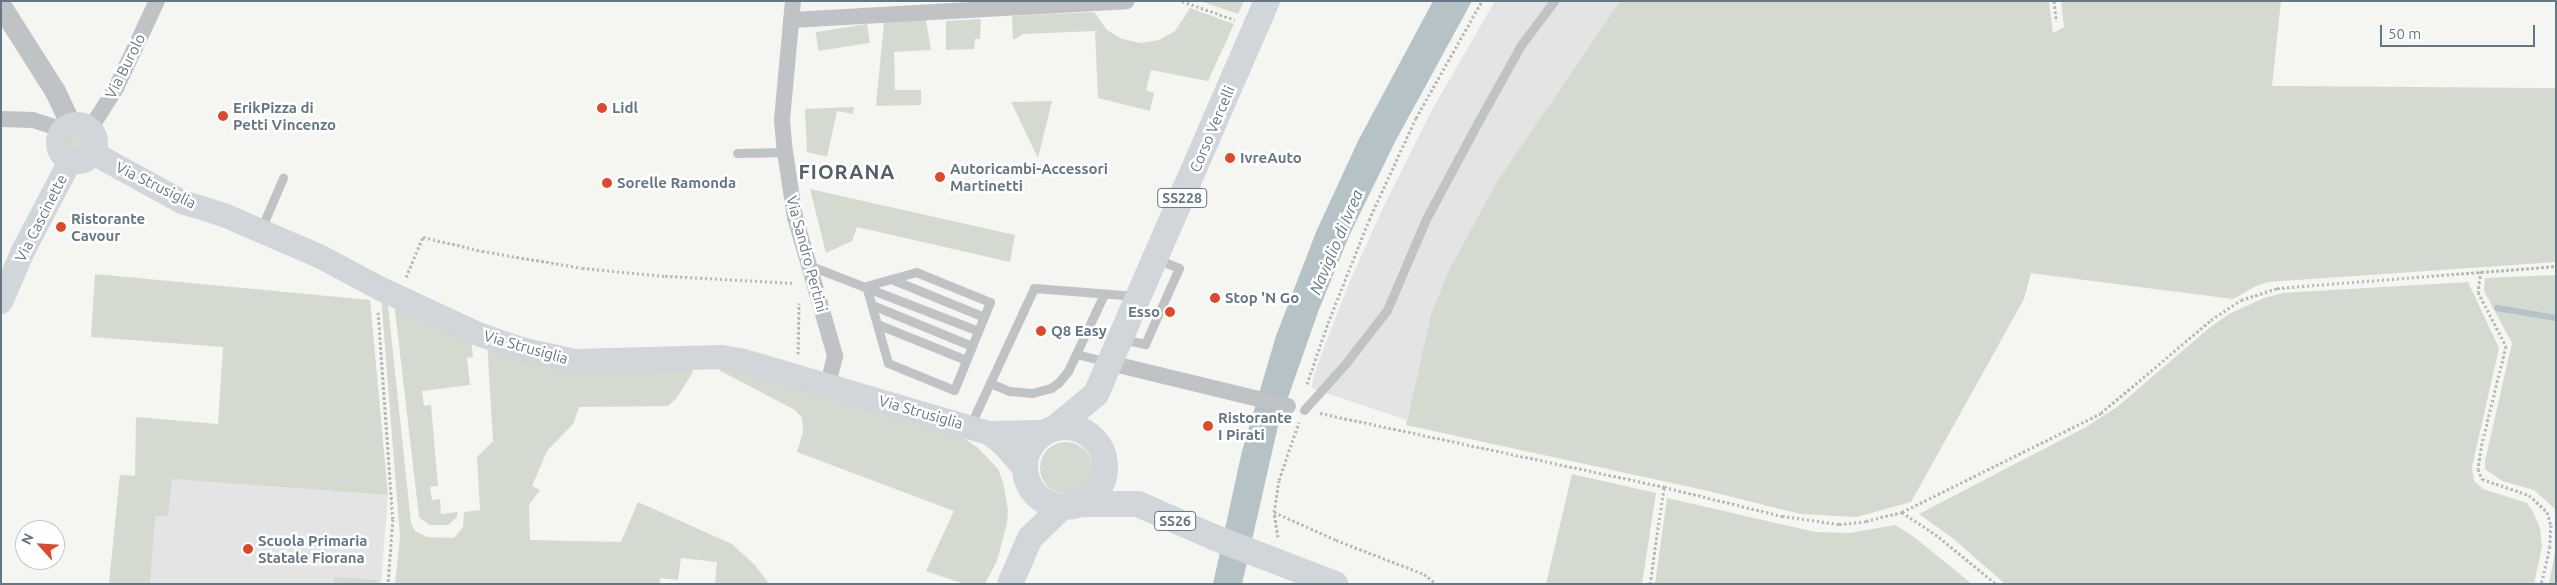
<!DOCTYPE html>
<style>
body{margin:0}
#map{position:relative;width:2557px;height:585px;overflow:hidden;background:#f5f5f2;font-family:Ubuntu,sans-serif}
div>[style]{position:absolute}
.built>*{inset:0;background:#e3e4e3}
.green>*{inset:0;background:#d5dad1;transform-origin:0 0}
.round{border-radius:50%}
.water>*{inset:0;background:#b5c2c6}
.stream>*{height:6px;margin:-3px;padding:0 3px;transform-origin:3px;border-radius:3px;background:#b5c2c6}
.path>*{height:3px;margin-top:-1.5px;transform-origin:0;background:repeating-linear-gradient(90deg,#b7babc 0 2.5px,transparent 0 5px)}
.service>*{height:9px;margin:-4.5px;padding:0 4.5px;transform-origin:4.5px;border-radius:4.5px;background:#bfc3c6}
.minor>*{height:16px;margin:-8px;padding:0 8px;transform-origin:8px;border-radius:8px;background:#bfc3c6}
.tertiary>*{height:21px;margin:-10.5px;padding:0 10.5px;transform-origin:10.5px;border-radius:10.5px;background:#bfc3c6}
.secondary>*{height:24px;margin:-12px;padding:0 12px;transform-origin:12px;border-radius:12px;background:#d1d6da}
.secondary>.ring{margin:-12px;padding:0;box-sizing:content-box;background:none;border:24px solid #d1d6da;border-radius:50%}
.primary>*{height:26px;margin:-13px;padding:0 13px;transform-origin:13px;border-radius:13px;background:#d1d6da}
.primary>.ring{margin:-13px;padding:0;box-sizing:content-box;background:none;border:26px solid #d1d6da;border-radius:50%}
.dots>*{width:14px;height:14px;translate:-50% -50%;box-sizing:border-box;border:2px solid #fff;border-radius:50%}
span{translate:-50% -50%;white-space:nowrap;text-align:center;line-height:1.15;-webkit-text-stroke:5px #fff;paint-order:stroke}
.shield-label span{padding:1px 4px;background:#fff;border:1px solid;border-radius:4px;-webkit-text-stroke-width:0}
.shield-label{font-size:14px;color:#657782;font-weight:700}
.street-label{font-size:15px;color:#657782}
.poi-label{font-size:15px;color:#657782;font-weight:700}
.left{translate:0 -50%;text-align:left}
.right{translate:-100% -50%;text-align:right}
.water-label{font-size:16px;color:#61787f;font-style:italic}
.district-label{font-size:20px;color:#536067;font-weight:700;letter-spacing:1px}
.frame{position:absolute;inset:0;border:2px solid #657782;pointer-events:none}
.north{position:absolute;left:15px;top:520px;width:50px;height:50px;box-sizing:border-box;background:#fff;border:1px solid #c1c9cd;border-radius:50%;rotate:296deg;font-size:14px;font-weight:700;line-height:20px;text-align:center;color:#657782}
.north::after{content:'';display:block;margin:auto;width:18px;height:22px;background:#dc492b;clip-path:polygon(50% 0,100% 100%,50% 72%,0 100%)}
.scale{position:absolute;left:2380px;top:25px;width:155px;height:22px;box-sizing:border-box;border:2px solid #657782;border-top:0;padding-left:6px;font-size:15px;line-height:18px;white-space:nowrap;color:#657782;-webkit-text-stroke:4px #fff;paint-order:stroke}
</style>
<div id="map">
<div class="built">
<div style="clip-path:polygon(1495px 1px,1620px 1px,1496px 183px,1449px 270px,1431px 314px,1407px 420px,1311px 388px,1317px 366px,1347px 288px,1381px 212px,1433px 108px)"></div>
<div style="clip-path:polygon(120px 475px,388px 495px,381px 584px,109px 584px)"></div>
</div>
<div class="green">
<div style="clip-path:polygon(1200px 1px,1244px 1px,1238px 14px)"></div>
<div style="clip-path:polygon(1620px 1px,2049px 1px,2053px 33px,2064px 27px,2061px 1px,2281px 1px,2272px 86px,2556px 88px,2556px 262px,2268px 282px,2256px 286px,2233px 299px,2031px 273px,2024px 299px,1911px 502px,1857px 517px,1800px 514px,1704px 490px,1406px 425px,1431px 314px,1449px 270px,1496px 183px)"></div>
<div style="clip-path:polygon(1190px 8px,1234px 24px,1208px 81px,1151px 70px,1146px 90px,1154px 93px,1150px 111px,1098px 98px,1095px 31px,1023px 34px,1013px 40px,1012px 16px,1094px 12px,1107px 30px,1122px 39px,1141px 43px,1159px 40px,1175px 31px)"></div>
<div style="clip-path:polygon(981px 19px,980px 39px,975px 39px,974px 49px,946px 50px,946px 21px)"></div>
<div style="clip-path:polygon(926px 20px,931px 50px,894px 52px,895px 90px,921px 90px,921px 105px,876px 106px,884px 22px)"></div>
<div style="left:867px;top:24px;width:19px;height:52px;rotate:81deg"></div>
<div style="clip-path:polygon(1052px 101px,1038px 158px,1011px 102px)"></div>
<div style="clip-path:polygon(854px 107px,853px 114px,837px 111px,827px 157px,807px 152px,805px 109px)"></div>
<div class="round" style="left:65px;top:131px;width:24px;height:24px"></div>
<div style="clip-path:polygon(810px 189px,1015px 235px,1010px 262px,857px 227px,852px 241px,826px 253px)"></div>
<div style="clip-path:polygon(95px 274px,370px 300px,388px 495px,172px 479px,168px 516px,155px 516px,150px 584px,109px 584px,120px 475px,135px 476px,136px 417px,218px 424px,223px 347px,91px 337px)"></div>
<div style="clip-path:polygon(2556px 275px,2556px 514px,2554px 508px,2534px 490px,2502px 481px,2485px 469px,2485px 461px,2512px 343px,2484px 291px,2485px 278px)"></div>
<div style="clip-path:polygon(2468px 282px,2499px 348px,2472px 467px,2474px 481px,2483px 489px,2527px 503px,2533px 512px,2540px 528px,2542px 546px,2534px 584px,2005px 584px,1955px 540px,1919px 514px,2086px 427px,2117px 407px,2209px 328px,2229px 314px,2264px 298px,2283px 293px)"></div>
<div style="clip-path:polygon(381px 296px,387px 296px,411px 523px,415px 531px,427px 537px,454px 538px,463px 527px,464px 512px,480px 510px,477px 457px,493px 441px,487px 341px,690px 367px,693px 372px,676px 399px,668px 406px,579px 407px,573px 424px,547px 451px,532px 486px,540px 490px,529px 505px,530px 540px,621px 542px,638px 502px,732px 544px,755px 565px,769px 584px,715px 584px,717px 562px,681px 558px,678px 580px,660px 578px,660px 584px,395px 584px,400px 537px)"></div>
<div style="clip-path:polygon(394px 302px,471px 339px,473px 357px,467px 358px,470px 385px,422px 391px,424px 406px,431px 405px,438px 486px,430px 487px,432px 500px,440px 499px,441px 514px,458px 512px,457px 517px,448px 525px,429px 525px,419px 517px)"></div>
<div style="clip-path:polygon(719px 364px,954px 431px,978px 448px,998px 469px,1003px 482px,1008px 510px,1007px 523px,997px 561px,985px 584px,964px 584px,926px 571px,954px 511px,797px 452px,803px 432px,802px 418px,795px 410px,719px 370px)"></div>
<div class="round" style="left:1040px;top:442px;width:52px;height:52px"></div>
<div style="clip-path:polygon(1572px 474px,1656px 493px,1642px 584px,1546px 584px)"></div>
<div style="clip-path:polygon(1667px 498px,1815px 532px,1850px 533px,1895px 525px,1914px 537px,1972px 584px,1655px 584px)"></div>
<div style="clip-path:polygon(2556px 547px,2556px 584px,2549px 584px)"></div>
<div style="clip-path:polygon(335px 577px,377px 580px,377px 584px,334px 584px)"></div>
</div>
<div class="water">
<div style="clip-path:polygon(1433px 1px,1472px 1px,1395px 142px,1349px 236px,1318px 312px,1278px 426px,1242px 584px,1213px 584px,1242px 451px,1276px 336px,1316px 232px,1358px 141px)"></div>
</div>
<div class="stream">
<div style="left:2497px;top:308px;width:60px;rotate:9.6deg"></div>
</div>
<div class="path">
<div style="left:1182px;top:1px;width:56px;rotate:19.7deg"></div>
<div style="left:2054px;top:1px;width:20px;rotate:84deg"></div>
<div style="left:2481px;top:271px;width:21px;rotate:98deg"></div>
<div style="left:2478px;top:292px;width:61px;rotate:62.6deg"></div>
<div style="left:2506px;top:346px;width:100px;rotate:103.9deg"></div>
<div style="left:2482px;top:443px;width:26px;rotate:99deg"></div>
<div style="left:2478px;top:469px;width:11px;rotate:68deg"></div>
<div style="left:2482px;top:479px;width:50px;rotate:18.8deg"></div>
<div style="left:2529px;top:495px;width:25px;rotate:43deg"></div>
<div style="left:2547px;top:512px;width:14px;rotate:73deg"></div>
<div style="left:2551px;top:525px;width:21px;rotate:93deg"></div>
<div style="left:2550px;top:546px;width:39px;rotate:103deg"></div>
<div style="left:406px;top:277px;width:43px;rotate:-67deg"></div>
<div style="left:423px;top:237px;width:61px;rotate:13.3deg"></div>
<div style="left:482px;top:251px;width:101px;rotate:9.6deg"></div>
<div style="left:582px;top:268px;width:83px;rotate:5.5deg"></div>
<div style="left:665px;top:276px;width:130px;rotate:3.1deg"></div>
<div style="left:378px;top:312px;width:208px;rotate:85.9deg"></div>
<div style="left:393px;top:519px;width:65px;rotate:94.4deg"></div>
<div style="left:798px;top:354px;width:51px;rotate:-88.9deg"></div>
<div style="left:1307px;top:384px;width:65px;rotate:-71deg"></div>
<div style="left:1328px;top:323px;width:111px;rotate:-68.3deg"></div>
<div style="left:1369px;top:220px;width:112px;rotate:-65.3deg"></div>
<div style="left:1416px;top:118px;width:134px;rotate:-60.6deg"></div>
<div style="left:1320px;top:413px;width:352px;rotate:12.1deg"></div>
<div style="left:1664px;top:487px;width:122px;rotate:13.8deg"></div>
<div style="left:1782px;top:516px;width:58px;rotate:8deg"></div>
<div style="left:1839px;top:524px;width:27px;rotate:-6deg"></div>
<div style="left:1866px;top:521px;width:37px;rotate:-14deg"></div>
<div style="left:1902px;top:512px;width:222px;rotate:-26.4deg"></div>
<div style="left:2101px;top:413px;width:144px;rotate:-40.2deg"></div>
<div style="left:2211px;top:320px;width:36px;rotate:-34deg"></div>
<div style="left:2241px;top:300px;width:38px;rotate:-18deg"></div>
<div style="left:2277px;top:288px;width:280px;rotate:-4.5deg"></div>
<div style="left:1274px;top:512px;width:68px;rotate:24.3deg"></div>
<div style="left:1336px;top:540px;width:94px;rotate:21.1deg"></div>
<div style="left:1424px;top:574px;width:16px;rotate:38deg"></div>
<div style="left:1902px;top:512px;width:45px;rotate:34deg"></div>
<div style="left:1939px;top:537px;width:74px;rotate:39.5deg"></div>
<div style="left:1278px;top:537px;width:25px;rotate:-99deg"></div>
<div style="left:1274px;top:512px;width:32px;rotate:-81deg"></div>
<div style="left:1279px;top:480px;width:61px;rotate:-71deg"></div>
<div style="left:1650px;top:584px;width:98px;rotate:-81.8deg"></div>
</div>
<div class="service">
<div style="left:737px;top:153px;width:48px;rotate:-1.2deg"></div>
<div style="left:261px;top:229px;width:56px;rotate:-66.7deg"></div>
<div style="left:808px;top:265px;width:182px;rotate:21.2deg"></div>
<div style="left:916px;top:272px;width:80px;rotate:22.1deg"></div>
<div style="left:990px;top:302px;width:95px;rotate:112.2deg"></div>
<div style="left:954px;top:390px;width:71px;rotate:-157.8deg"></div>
<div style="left:888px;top:363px;width:80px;rotate:-105.9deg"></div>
<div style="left:866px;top:286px;width:52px;rotate:-15.6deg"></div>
<div style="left:891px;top:279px;width:100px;rotate:22.2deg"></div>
<div style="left:872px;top:305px;width:108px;rotate:22.3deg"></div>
<div style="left:877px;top:324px;width:96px;rotate:22deg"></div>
<div style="left:1123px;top:339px;width:23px;rotate:13deg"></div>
<div style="left:1145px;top:344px;width:83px;rotate:-65.9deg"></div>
<div style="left:1179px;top:268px;width:24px;rotate:-158deg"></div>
<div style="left:1076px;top:354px;width:32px;rotate:14deg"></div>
<div style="left:990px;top:383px;width:21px;rotate:23deg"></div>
<div style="left:1009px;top:391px;width:23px;rotate:5deg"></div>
<div style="left:1032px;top:393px;width:20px;rotate:-15deg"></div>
<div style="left:1051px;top:388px;width:9px;rotate:-36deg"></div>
<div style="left:1058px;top:383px;width:16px;rotate:-50deg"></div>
<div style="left:1068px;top:371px;width:85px;rotate:-64.9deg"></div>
<div style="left:1304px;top:410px;width:63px;rotate:-48.2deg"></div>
<div style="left:1346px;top:363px;width:67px;rotate:-52.3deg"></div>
<div style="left:1387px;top:310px;width:99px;rotate:-66.8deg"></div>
<div style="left:1426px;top:219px;width:108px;rotate:-61.8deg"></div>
<div style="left:1477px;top:124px;width:90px;rotate:-60.9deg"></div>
<div style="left:1521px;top:45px;width:55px;rotate:-53.1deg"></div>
<div style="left:970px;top:426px;width:152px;rotate:-65.1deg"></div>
<div style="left:1034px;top:288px;width:102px;rotate:4.5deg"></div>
</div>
<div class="minor">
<div style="left:793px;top:1px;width:120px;rotate:95.3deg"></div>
<div style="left:782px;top:120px;width:32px;rotate:85deg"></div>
<div style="left:785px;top:152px;width:66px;rotate:81.3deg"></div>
<div style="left:795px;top:217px;width:145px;rotate:73.9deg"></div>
<div style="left:835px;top:356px;width:30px;rotate:104deg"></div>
<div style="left:791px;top:20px;width:336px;rotate:-3.2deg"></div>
<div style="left:1px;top:119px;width:32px;rotate:2deg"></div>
<div style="left:33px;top:120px;width:33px;rotate:18deg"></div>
<div style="left:90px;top:129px;width:49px;rotate:-57.6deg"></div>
<div style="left:116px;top:88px;width:96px;rotate:-64.8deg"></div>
<div style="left:1110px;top:363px;width:183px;rotate:13.6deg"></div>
</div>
<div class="tertiary">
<div style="left:1px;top:6px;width:101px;rotate:57.6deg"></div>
<div style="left:55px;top:91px;width:38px;rotate:65deg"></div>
</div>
<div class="secondary">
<div class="ring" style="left:58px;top:124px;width:14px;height:14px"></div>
<div style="left:93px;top:153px;width:102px;rotate:28.8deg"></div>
<div style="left:182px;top:202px;width:44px;rotate:17.2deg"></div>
<div style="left:224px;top:215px;width:106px;rotate:23.4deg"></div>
<div style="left:321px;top:257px;width:66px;rotate:28.1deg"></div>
<div style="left:379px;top:288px;width:109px;rotate:24.9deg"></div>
<div style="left:478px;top:334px;width:46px;rotate:19.2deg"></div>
<div style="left:521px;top:349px;width:55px;rotate:12.5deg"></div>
<div style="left:575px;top:361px;width:147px;rotate:-1.6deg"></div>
<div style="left:722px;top:357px;width:22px;rotate:10deg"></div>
<div style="left:744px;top:361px;width:255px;rotate:16.4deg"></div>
<div style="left:989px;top:433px;width:18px;rotate:38deg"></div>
<div style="left:1003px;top:444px;width:33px;rotate:49deg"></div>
<div style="left:1px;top:302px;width:56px;rotate:-66.7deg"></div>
<div style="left:23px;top:251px;width:102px;rotate:-62.4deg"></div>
<div style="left:989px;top:433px;width:55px;rotate:-1deg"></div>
</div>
<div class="primary">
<div class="ring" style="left:1025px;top:427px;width:54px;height:54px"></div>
<div style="left:1055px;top:428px;width:53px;rotate:-39.7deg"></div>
<div style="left:1096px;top:394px;width:429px;rotate:-66.5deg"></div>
<div style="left:1080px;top:504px;width:58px"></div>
<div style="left:1138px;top:504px;width:82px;rotate:23.7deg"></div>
<div style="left:1213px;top:537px;width:131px;rotate:21.1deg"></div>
<div style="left:1010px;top:584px;width:50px;rotate:-66.5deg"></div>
<div style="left:1030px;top:538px;width:45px;rotate:-44.1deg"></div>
</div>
<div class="dots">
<div style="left:602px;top:108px;background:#dc492b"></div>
<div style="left:223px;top:116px;background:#dc492b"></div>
<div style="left:1230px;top:158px;background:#dc492b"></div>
<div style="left:940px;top:177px;background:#dc492b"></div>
<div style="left:607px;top:183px;background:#dc492b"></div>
<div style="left:61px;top:227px;background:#dc492b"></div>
<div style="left:1215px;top:298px;background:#dc492b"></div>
<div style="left:1170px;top:312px;background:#dc492b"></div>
<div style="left:1041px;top:331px;background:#dc492b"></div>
<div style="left:1208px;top:426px;background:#dc492b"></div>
<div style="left:248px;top:549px;background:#dc492b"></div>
</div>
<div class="shield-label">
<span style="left:1182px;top:198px">SS228</span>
<span style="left:1175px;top:521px">SS26</span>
</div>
<div class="street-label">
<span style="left:125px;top:66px;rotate:-63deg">Via Burolo</span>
<span style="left:1212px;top:129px;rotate:-67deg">Corso Vercelli</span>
<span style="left:156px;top:185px;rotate:26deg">Via Strusiglia</span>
<span style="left:41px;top:218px;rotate:-63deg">Via Cascinette</span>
<span style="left:807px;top:254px;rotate:75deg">Via Sandro Pertini</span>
<span style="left:526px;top:347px;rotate:16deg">Via Strusiglia</span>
<span style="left:921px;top:412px;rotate:16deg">Via Strusiglia</span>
</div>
<div class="poi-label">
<span class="left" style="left:233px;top:116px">ErikPizza di<br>Petti Vincenzo</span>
<span class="left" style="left:612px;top:108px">Lidl</span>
<span class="left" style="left:1240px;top:158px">IvreAuto</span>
<span class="left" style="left:950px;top:177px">Autoricambi-Accessori<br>Martinetti</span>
<span class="left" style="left:617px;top:183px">Sorelle Ramonda</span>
<span class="left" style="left:71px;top:227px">Ristorante<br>Cavour</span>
<span class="left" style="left:1225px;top:298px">Stop 'N Go</span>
<span class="right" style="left:1160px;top:312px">Esso</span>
<span class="left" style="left:1051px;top:331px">Q8 Easy</span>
<span class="left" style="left:1218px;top:426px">Ristorante<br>I Pirati</span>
<span class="left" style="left:258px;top:549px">Scuola Primaria<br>Statale Fiorana</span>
</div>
<div class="water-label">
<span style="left:1336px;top:242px;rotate:-67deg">Naviglio di Ivrea</span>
</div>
<div class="district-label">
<span style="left:847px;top:171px">FIORANA</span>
</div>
<div class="frame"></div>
<div class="north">N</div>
<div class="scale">50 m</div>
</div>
